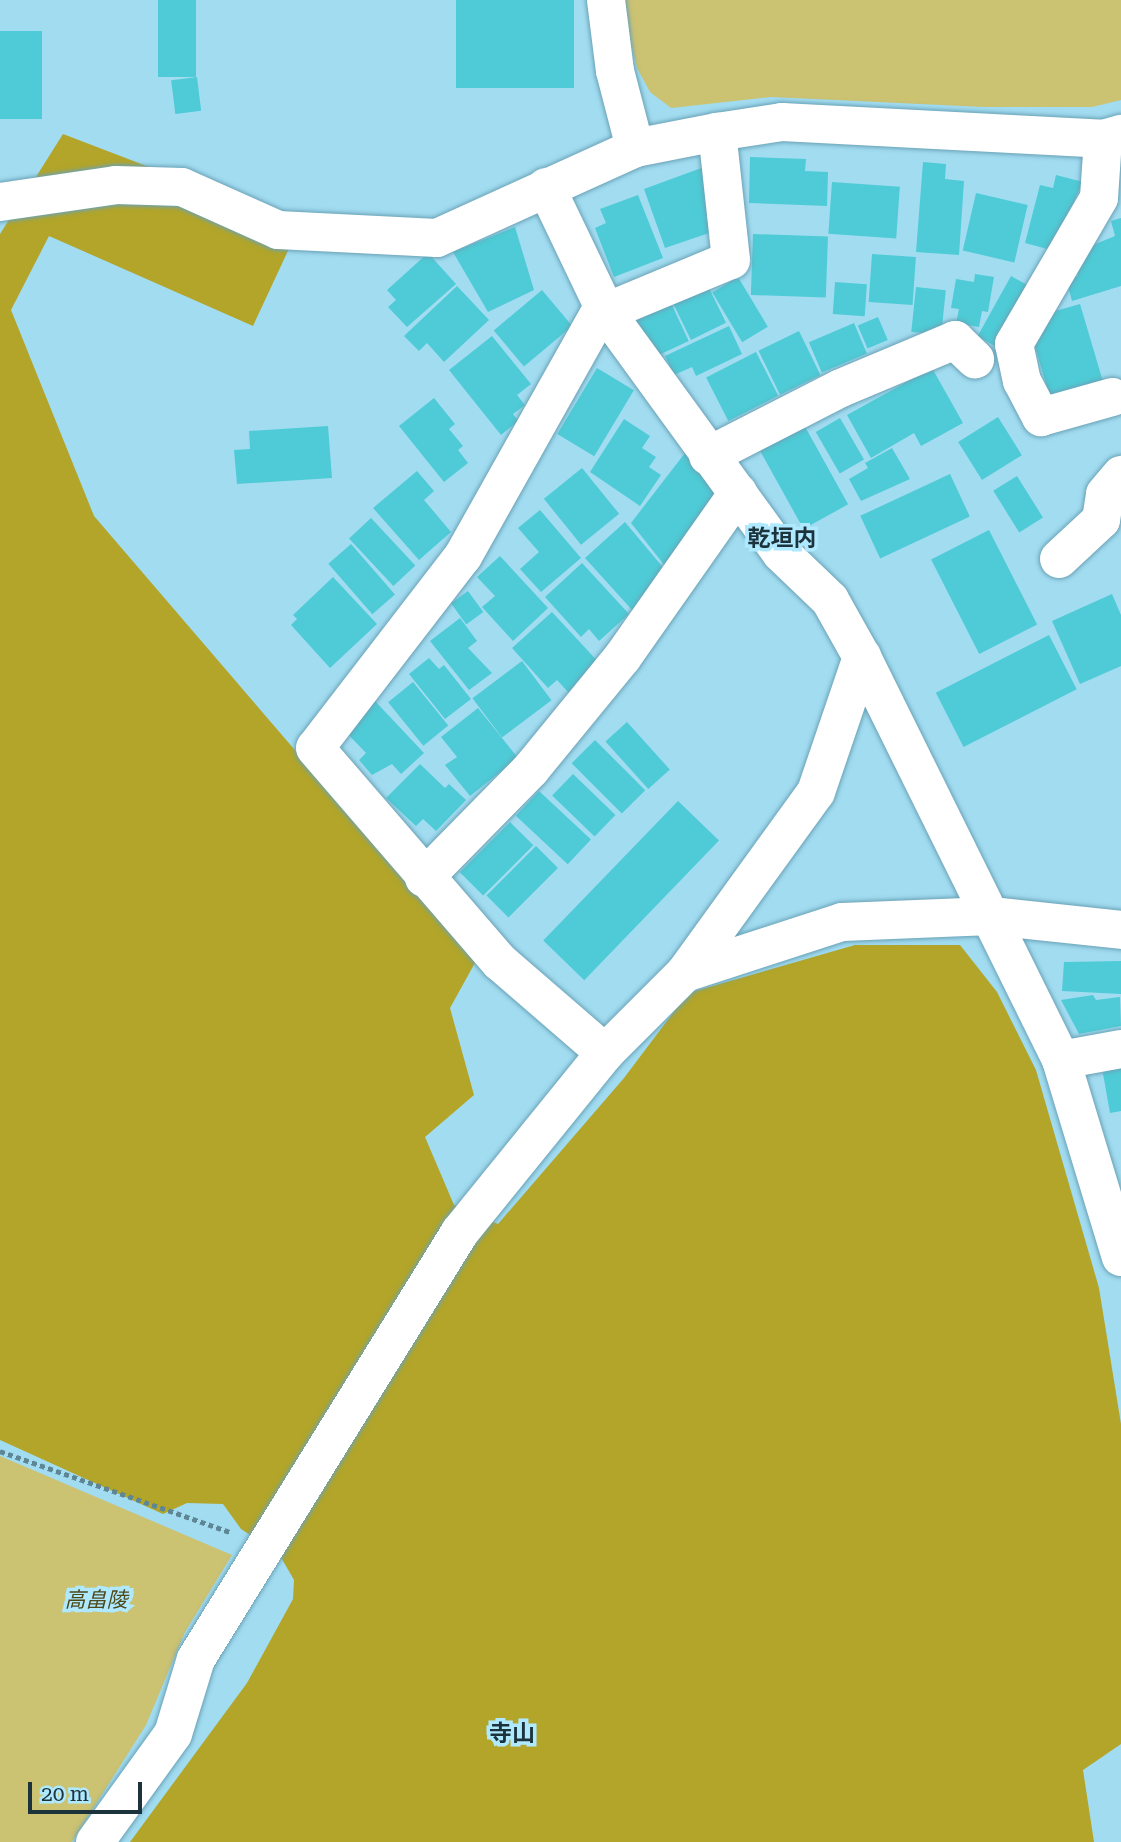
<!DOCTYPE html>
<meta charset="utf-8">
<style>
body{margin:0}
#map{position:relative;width:1121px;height:1842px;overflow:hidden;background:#a2dcf1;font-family:"Roboto Serif","Noto Sans JP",serif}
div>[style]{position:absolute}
.green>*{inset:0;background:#cbc272}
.forest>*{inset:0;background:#b2a529}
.building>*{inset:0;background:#4ecbd6;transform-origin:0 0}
.path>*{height:4.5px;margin-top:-2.25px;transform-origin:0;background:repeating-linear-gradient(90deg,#5e8695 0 5px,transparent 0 8.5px)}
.roads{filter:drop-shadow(0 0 2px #6aa2b6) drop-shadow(0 0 2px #6aa2b6)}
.minor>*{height:38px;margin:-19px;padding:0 19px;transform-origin:19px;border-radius:19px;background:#fff}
span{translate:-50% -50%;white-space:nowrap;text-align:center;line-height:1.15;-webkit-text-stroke:7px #afe9ff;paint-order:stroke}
.park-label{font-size:21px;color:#4e4919;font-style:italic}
.neighbourhood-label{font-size:23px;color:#1c333c;font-weight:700}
.scale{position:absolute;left:28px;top:1782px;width:114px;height:32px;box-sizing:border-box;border:4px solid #1c333c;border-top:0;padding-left:9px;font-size:21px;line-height:24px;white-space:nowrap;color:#1c333c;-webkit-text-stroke:5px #afe9ff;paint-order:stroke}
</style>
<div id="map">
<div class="green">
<div style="clip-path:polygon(620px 0,1121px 0,1121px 100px,1092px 107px,984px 107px,771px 97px,671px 108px,650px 92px,637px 68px)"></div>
<div style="clip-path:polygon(0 1456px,232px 1555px,185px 1632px,146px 1725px,72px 1842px,0 1842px)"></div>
</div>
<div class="forest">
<div style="clip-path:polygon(63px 134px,300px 225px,253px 326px,49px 236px,11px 310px,94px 516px,476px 961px,450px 1008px,474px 1095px,425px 1137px,454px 1205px,498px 1224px,624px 1078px,688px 993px,855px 945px,960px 945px,997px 992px,1036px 1070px,1099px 1288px,1121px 1424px,1121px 1744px,1083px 1770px,1094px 1842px,130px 1842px,247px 1683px,293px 1599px,294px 1580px,279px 1554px,241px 1529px,223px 1504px,187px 1503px,163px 1514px,0 1440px,0 234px)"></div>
</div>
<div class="building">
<div style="left:158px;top:0;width:38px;height:77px"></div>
<div style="left:456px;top:0;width:118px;height:88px"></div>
<div style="left:0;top:31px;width:42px;height:88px"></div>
<div style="left:197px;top:77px;width:34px;height:26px;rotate:83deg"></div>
<div style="clip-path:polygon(750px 157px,806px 159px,805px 171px,828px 172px,827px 206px,749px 203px)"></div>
<div style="clip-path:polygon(923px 162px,946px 164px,945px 179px,964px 181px,959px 255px,916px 252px)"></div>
<div style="clip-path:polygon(704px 167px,713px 214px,706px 216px,712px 232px,665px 248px,644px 189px)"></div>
<div style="clip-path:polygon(1056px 175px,1083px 182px,1051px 250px,1025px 243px,1040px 185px,1053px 188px)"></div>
<div style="left:832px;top:182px;width:68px;height:52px;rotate:4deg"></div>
<div style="left:976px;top:193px;width:53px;height:59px;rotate:13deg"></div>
<div style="clip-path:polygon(638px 195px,663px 258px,614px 277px,595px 228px,606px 223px,600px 209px)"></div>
<div style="clip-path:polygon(1121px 218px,1121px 286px,1072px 301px,1066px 279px,1078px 276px,1071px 254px,1115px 236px,1111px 221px)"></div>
<div style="clip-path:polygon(515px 227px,534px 290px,488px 312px,453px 252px)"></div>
<div style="left:753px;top:234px;width:75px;height:61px;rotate:2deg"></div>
<div style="clip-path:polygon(428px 253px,456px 284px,407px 327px,388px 307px,396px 300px,387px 290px)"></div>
<div style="left:872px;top:254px;width:44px;height:48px;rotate:4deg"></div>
<div style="clip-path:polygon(975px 274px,994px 277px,988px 312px,982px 311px,979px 327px,956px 323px,959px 309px,951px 308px,956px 279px,974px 282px)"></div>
<div style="left:1011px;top:276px;width:29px;height:69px;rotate:29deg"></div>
<div style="left:738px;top:277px;width:58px;height:30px;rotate:59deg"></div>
<div style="left:835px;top:282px;width:32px;height:32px;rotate:4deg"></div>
<div style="clip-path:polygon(457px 286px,489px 320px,444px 362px,427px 343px,419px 351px,404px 336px)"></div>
<div style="left:708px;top:286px;width:41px;height:39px;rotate:64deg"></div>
<div style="left:916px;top:287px;width:30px;height:45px;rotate:6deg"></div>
<div style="left:542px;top:290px;width:47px;height:63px;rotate:50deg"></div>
<div style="left:671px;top:303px;width:42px;height:39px;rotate:65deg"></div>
<div style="clip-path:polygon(1080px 304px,1104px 385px,1051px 401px,1029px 326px,1045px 314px)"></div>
<div style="left:878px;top:317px;width:25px;height:22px;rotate:67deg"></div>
<div style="left:854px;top:323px;width:33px;height:49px;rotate:67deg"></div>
<div style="clip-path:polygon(729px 326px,742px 354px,696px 376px,692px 367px,674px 375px,665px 356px)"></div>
<div style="left:799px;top:331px;width:49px;height:45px;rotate:64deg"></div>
<div style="clip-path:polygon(492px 336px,531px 384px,517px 395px,525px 405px,513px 414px,518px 421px,501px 435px,449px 370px)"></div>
<div style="left:756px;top:352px;width:49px;height:56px;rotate:63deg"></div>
<div style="left:597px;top:368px;width:43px;height:77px;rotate:31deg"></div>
<div style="clip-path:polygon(932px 368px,963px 423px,921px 446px,914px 433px,871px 458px,847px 415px)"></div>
<div style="clip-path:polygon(434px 398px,455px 424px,449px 429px,463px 446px,458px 450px,468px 463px,444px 482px,399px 426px)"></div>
<div style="left:998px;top:417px;width:45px;height:47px;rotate:58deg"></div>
<div style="left:840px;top:418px;width:48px;height:28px;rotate:60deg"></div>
<div style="clip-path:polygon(624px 419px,650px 436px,642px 448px,656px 457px,649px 467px,661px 475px,640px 506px,590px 472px)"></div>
<div style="left:803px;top:423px;width:93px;height:51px;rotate:61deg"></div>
<div style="clip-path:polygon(328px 426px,332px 478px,237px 484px,234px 450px,250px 449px,249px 431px)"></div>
<div style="clip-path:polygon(892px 448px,910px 479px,861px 501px,849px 479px,868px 468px,865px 463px)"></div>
<div style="clip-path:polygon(685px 453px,717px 484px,717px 512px,669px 571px,631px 523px)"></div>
<div style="left:582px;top:468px;width:59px;height:49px;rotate:51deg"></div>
<div style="clip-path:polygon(417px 471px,434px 491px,424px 500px,451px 532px,419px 560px,373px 508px)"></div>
<div style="left:950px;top:474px;width:47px;height:99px;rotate:65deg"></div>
<div style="left:1017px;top:476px;width:49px;height:28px;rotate:58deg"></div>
<div style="clip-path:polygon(540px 510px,581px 558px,541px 592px,520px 569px,539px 552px,518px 528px)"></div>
<div style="left:371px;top:518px;width:65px;height:30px;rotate:47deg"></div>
<div style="clip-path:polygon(625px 522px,666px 571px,633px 611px,585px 558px)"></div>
<div style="left:989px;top:530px;width:106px;height:65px;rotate:63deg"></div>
<div style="left:351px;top:544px;width:67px;height:30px;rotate:49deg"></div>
<div style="clip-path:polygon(500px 556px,548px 608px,513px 641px,482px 607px,495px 596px,477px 577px)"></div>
<div style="clip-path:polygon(582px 563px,629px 614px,599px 641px,589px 629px,581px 637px,545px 597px)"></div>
<div style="clip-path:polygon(333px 577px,377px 624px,330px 668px,291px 625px,297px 619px,293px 615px)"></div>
<div style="left:468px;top:591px;width:26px;height:21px;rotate:54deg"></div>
<div style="clip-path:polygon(1112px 594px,1121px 615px,1121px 666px,1080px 684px,1052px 621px)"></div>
<div style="clip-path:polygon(552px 612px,602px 666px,570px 694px,557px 680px,548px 688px,512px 648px)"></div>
<div style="clip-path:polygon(460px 618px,477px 641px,468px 648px,492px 673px,469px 690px,430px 641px)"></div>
<div style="left:1049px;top:635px;width:61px;height:127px;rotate:63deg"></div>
<div style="clip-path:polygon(429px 658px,439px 669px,444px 665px,471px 699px,445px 719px,409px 674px)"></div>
<div style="left:522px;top:661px;width:49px;height:62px;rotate:53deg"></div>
<div style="left:413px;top:682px;width:56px;height:32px;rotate:51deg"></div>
<div style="clip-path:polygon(375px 701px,424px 753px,401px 774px,392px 764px,372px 775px,359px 760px,366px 753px,344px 730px)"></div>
<div style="clip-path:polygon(478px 708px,518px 758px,470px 796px,445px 765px,457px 757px,441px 737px)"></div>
<div style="left:627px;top:722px;width:64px;height:29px;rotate:48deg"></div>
<div style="left:595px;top:740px;width:71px;height:33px;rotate:45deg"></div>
<div style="clip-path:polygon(420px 764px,445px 788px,449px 784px,466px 800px,436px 831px,423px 819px,416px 826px,386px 798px)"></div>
<div style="left:573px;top:774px;width:59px;height:30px;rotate:44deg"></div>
<div style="left:539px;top:791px;width:71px;height:34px;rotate:43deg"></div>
<div style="left:678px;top:801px;width:57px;height:194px;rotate:44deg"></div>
<div style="left:510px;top:822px;width:33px;height:71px;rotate:45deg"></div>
<div style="left:536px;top:846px;width:31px;height:70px;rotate:45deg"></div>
<div style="clip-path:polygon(1121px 961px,1121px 994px,1062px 991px,1064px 962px)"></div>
<div style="clip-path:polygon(1093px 995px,1096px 1000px,1120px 997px,1121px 1026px,1079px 1034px,1061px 1000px)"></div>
<div style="clip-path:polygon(1121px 1067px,1121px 1111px,1110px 1113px,1102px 1068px)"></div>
</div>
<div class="path">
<div style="left:0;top:1451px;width:244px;rotate:19.4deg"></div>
</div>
<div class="roads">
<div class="minor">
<div style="left:606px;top:0;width:72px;rotate:82.8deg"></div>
<div style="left:615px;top:71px;width:80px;rotate:75.4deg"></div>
<div style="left:1103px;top:139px;width:59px;rotate:93.9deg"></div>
<div style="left:1099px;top:198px;width:169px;rotate:120.2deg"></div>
<div style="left:1014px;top:344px;width:38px;rotate:78deg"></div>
<div style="left:1022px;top:381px;width:41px;rotate:62.2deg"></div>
<div style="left:1041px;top:417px;width:74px;rotate:-15.7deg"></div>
<div style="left:546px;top:187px;width:139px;rotate:64.4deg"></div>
<div style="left:606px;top:312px;width:298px;rotate:54deg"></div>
<div style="left:781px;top:553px;width:68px;rotate:43.8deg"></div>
<div style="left:830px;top:600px;width:65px;rotate:60.7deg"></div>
<div style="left:862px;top:657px;width:449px;rotate:63.7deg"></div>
<div style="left:1061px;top:1060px;width:206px;rotate:73.1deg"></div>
<div style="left:0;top:202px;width:117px;rotate:-8.3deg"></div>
<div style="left:116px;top:185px;width:66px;rotate:1.7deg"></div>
<div style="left:182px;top:187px;width:105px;rotate:24.1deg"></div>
<div style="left:278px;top:230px;width:159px;rotate:2.9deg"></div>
<div style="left:437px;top:238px;width:217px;rotate:-24.4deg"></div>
<div style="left:635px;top:148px;width:84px;rotate:-11deg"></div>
<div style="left:717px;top:132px;width:66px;rotate:-8.7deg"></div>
<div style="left:782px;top:122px;width:321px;rotate:3deg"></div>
<div style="left:1103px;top:139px;width:19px;rotate:-16deg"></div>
<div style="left:604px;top:305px;width:288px;rotate:119.3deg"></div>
<div style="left:463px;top:556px;width:242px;rotate:127.6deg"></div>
<div style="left:315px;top:748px;width:283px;rotate:49.2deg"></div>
<div style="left:500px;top:962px;width:139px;rotate:40.9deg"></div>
<div style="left:606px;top:312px;width:135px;rotate:-22.6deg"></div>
<div style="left:731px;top:260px;width:129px;rotate:-96.2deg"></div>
<div style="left:708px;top:456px;width:149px;rotate:-27.1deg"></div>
<div style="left:841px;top:388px;width:124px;rotate:-22.8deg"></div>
<div style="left:955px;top:340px;width:28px;rotate:44deg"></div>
<div style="left:1059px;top:559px;width:57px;rotate:-42.9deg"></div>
<div style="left:1101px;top:520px;width:26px;rotate:-81deg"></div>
<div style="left:1105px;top:494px;width:25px;rotate:-50deg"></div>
<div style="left:424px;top:878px;width:153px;rotate:-45.5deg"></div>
<div style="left:531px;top:769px;width:144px;rotate:-50.7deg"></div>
<div style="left:622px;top:658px;width:202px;rotate:-54.9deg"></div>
<div style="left:685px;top:973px;width:223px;rotate:-54.1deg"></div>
<div style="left:816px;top:792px;width:143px;rotate:-71.2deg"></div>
<div style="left:1061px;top:1060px;width:61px;rotate:-10.4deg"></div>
<div style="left:95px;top:1842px;width:133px;rotate:-54.2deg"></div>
<div style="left:173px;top:1734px;width:78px;rotate:-73deg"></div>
<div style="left:196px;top:1659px;width:502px;rotate:-58.27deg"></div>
<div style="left:460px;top:1232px;width:230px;rotate:-51deg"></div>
<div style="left:605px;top:1053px;width:113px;rotate:-45deg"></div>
<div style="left:685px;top:973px;width:165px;rotate:-18deg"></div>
<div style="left:842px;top:922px;width:149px;rotate:-2.3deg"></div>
<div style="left:991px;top:916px;width:131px;rotate:6.1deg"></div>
</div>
</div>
<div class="park-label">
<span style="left:96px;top:1600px">高畠陵</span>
</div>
<div class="neighbourhood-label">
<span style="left:782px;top:539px">乾垣内</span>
<span style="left:512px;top:1734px">寺山</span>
</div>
<div class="scale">20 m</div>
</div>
